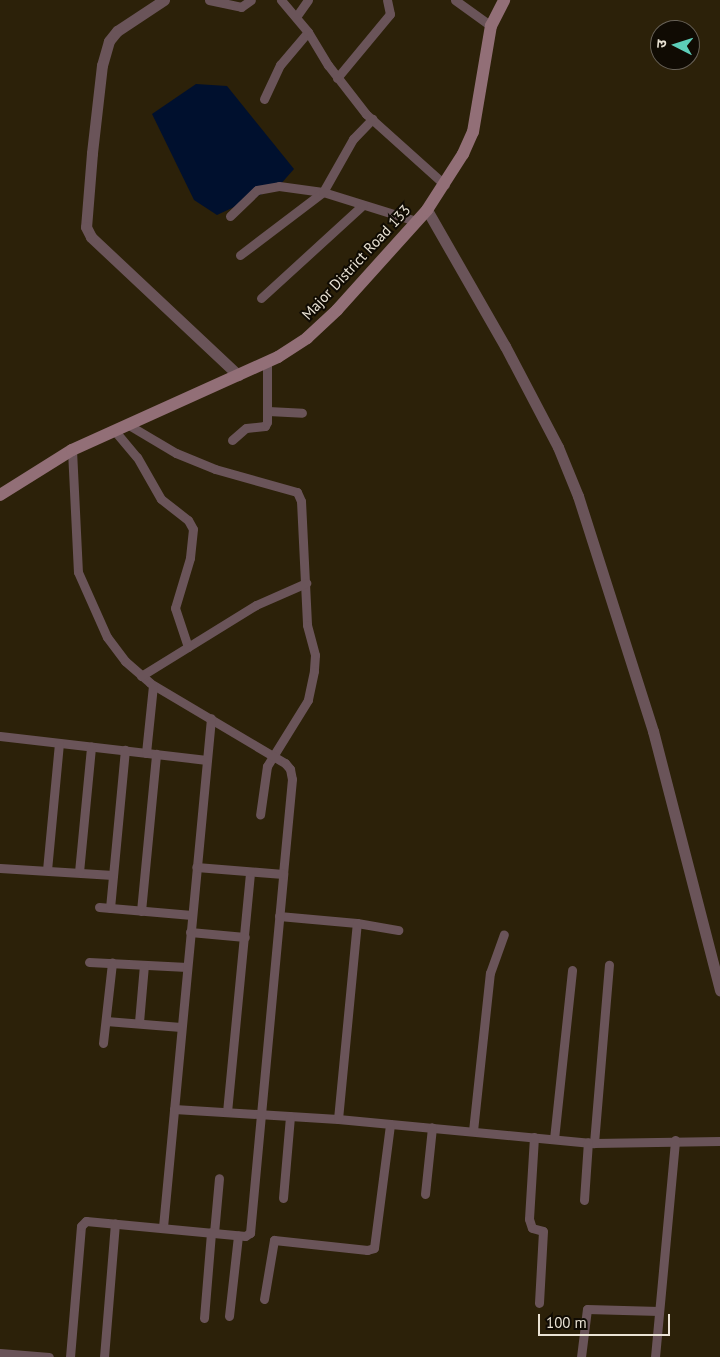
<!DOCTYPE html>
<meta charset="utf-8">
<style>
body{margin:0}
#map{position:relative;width:720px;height:1357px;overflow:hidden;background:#2c2109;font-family:"PT Sans","Noto Sans Devanagari",sans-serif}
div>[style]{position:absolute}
.water>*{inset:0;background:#00102e}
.minor>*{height:9px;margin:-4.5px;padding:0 4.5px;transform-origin:4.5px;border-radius:4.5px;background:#6a5459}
.tertiary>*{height:11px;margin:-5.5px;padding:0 5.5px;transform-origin:5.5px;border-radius:5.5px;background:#6a5459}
.secondary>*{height:12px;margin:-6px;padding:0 6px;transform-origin:6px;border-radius:6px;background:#926f77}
span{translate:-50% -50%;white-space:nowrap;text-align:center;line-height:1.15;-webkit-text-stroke:4px #100b03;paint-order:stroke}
.street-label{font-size:15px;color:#eae3d5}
.north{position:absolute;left:650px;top:20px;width:50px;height:50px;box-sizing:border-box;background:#100b03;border:1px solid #676157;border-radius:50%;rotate:275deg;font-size:14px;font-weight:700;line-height:20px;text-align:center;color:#eae3d5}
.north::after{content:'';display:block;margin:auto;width:18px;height:22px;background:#5dceb9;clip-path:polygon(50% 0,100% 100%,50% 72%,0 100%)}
.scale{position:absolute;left:538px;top:1314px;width:132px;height:22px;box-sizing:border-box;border:2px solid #eae3d5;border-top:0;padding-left:6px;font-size:15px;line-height:18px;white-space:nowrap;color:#eae3d5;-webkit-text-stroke:4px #100b03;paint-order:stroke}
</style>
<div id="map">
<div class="water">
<div style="clip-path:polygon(196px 84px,227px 86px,294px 169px,279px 186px,217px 215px,194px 200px,152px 114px)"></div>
</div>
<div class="minor">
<div style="left:209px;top:0;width:33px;rotate:12deg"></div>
<div style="left:241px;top:7px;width:12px;rotate:-35deg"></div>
<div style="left:455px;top:0;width:44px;rotate:35.8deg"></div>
<div style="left:296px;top:17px;width:21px;rotate:-55deg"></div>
<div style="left:308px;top:32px;width:39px;rotate:59deg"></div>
<div style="left:328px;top:65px;width:62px;rotate:52.2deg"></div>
<div style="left:366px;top:114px;width:106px;rotate:41.9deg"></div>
<div style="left:337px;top:78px;width:83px;rotate:-50.4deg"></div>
<div style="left:390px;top:14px;width:14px;rotate:-102deg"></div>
<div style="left:264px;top:99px;width:38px;rotate:-65deg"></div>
<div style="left:280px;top:65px;width:43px;rotate:-49.7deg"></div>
<div style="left:308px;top:32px;width:42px;rotate:-130.2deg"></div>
<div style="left:230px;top:216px;width:37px;rotate:-44deg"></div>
<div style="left:257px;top:190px;width:22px;rotate:-10deg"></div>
<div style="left:279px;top:186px;width:44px;rotate:7.8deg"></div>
<div style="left:323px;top:192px;width:97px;rotate:17.3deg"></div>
<div style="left:240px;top:255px;width:104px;rotate:-37.2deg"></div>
<div style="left:323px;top:192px;width:61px;rotate:-60.5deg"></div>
<div style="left:353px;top:139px;width:28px;rotate:-46deg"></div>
<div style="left:261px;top:298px;width:138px;rotate:-42.4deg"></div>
<div style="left:268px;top:411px;width:34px;rotate:3deg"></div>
<div style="left:127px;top:424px;width:57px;rotate:30.6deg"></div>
<div style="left:176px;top:453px;width:42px;rotate:22.3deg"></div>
<div style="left:215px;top:469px;width:85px;rotate:15.7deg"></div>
<div style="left:297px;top:492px;width:10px;rotate:66deg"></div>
<div style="left:301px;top:501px;width:124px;rotate:87.2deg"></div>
<div style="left:307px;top:625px;width:31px;rotate:75deg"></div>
<div style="left:315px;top:655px;width:16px;rotate:94deg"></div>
<div style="left:314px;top:671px;width:30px;rotate:102deg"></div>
<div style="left:308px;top:700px;width:78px;rotate:121.8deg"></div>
<div style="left:267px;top:766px;width:49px;rotate:98.1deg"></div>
<div style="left:114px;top:430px;width:35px;rotate:50deg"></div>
<div style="left:137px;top:457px;width:48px;rotate:60.3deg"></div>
<div style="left:161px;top:499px;width:34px;rotate:38deg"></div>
<div style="left:188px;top:520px;width:10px;rotate:61deg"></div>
<div style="left:193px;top:529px;width:29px;rotate:96deg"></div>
<div style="left:190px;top:558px;width:52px;rotate:106.7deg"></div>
<div style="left:175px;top:608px;width:41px;rotate:71.6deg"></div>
<div style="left:232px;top:440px;width:18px;rotate:-41deg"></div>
<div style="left:246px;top:428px;width:19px;rotate:-6deg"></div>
<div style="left:265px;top:426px;width:4px;rotate:-63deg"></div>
<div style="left:267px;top:422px;width:60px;rotate:-90deg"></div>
<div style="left:72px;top:450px;width:122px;rotate:87.2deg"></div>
<div style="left:78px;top:572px;width:71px;rotate:66deg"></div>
<div style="left:107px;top:637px;width:30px;rotate:53deg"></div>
<div style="left:125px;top:661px;width:33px;rotate:41deg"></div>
<div style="left:150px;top:683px;width:157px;rotate:30.7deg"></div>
<div style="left:285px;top:763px;width:8px;rotate:50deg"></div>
<div style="left:290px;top:769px;width:10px;rotate:79deg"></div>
<div style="left:292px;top:779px;width:95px;rotate:95.4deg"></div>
<div style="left:141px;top:676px;width:135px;rotate:-31.7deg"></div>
<div style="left:256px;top:605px;width:55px;rotate:-23.7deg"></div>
<div style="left:0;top:736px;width:208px;rotate:6.6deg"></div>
<div style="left:146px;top:753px;width:68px;rotate:-84.1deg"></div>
<div style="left:0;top:868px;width:113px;rotate:3.5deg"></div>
<div style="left:47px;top:870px;width:127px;rotate:-84.6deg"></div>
<div style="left:79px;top:872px;width:126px;rotate:-84.5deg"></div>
<div style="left:99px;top:907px;width:93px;rotate:4.9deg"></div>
<div style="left:110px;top:908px;width:159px;rotate:-84.6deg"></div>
<div style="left:141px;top:911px;width:158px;rotate:-84.5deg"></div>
<div style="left:279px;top:916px;width:78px;rotate:5.1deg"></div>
<div style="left:357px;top:923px;width:42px;rotate:9.7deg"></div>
<div style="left:190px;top:932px;width:55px;rotate:5.2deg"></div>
<div style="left:89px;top:962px;width:98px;rotate:2.9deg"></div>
<div style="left:106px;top:1021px;width:75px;rotate:4.6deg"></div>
<div style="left:139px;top:1022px;width:57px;rotate:-85deg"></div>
<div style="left:103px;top:1043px;width:81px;rotate:-83.6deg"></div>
<div style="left:174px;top:1109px;width:164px;rotate:3.5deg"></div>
<div style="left:338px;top:1119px;width:257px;rotate:5.4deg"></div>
<div style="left:594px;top:1143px;width:126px;rotate:-0.9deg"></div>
<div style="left:227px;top:1112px;width:241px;rotate:-84.5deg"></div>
<div style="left:338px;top:1119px;width:197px;rotate:-84.5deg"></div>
<div style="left:473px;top:1131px;width:159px;rotate:-83.9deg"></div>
<div style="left:490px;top:973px;width:41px;rotate:-70.3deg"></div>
<div style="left:534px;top:1137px;width:82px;rotate:93.5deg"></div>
<div style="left:529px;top:1219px;width:9px;rotate:72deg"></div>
<div style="left:532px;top:1228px;width:11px;rotate:15deg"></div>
<div style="left:543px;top:1231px;width:72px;rotate:93.2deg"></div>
<div style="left:554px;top:1139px;width:170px;rotate:-83.9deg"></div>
<div style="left:594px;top:1143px;width:179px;rotate:-85.2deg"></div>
<div style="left:425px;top:1194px;width:67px;rotate:-84deg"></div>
<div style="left:283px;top:1198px;width:82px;rotate:-85.1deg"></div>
<div style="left:584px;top:1200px;width:58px;rotate:-86.1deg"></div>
<div style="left:163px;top:1227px;width:511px;rotate:-84.61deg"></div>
<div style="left:214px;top:1233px;width:55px;rotate:-84.8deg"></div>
<div style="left:264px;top:1299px;width:60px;rotate:-80.4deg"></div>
<div style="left:274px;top:1240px;width:94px;rotate:6.1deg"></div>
<div style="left:367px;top:1250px;width:7px;rotate:-16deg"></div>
<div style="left:374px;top:1248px;width:125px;rotate:-82.6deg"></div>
<div style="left:229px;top:1316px;width:81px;rotate:-83.6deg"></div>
<div style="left:204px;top:1318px;width:86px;rotate:-85.3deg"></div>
<div style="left:0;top:1353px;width:49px;rotate:4.7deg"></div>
<div style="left:70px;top:1357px;width:131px;rotate:-85.2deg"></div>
<div style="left:81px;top:1226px;width:7px;rotate:-45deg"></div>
<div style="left:86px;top:1221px;width:160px;rotate:5.4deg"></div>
<div style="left:245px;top:1236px;width:6px;rotate:-31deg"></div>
<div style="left:250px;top:1233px;width:361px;rotate:-84.7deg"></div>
<div style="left:283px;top:874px;width:87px;rotate:-175.4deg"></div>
<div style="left:104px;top:1357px;width:134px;rotate:-85.3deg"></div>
<div style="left:581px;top:1357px;width:48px;rotate:-82.9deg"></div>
<div style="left:587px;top:1309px;width:72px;rotate:1.6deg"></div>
<div style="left:655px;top:1357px;width:218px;rotate:-84.7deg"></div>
</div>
<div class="tertiary">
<div style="left:164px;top:0;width:56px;rotate:146.6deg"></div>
<div style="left:117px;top:31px;width:13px;rotate:129deg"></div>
<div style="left:109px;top:41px;width:25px;rotate:106deg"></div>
<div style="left:102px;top:65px;width:89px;rotate:96.5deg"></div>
<div style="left:92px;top:153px;width:74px;rotate:94.6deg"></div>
<div style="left:86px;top:227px;width:11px;rotate:63deg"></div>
<div style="left:91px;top:237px;width:202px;rotate:43.2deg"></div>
<div style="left:427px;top:210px;width:157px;rotate:60.2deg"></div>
<div style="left:505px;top:346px;width:114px;rotate:62.3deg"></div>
<div style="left:558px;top:447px;width:53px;rotate:67.8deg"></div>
<div style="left:578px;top:496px;width:247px;rotate:72.3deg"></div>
<div style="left:653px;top:731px;width:268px;rotate:75.5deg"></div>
</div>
<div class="secondary">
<div style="left:0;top:495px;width:85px;rotate:-32deg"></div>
<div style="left:72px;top:450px;width:226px;rotate:-24.3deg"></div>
<div style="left:278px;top:357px;width:35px;rotate:-33deg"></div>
<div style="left:307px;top:338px;width:41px;rotate:-43deg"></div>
<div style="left:337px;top:310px;width:135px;rotate:-48deg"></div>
<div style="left:427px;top:210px;width:67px;rotate:-57.3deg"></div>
<div style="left:463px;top:154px;width:24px;rotate:-66deg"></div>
<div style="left:473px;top:132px;width:108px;rotate:-80.4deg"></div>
<div style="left:491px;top:26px;width:29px;rotate:-63deg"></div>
</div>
<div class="street-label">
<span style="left:356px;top:262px;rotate:-47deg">Major District Road 133</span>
</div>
<div class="north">उ</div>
<div class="scale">100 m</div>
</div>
